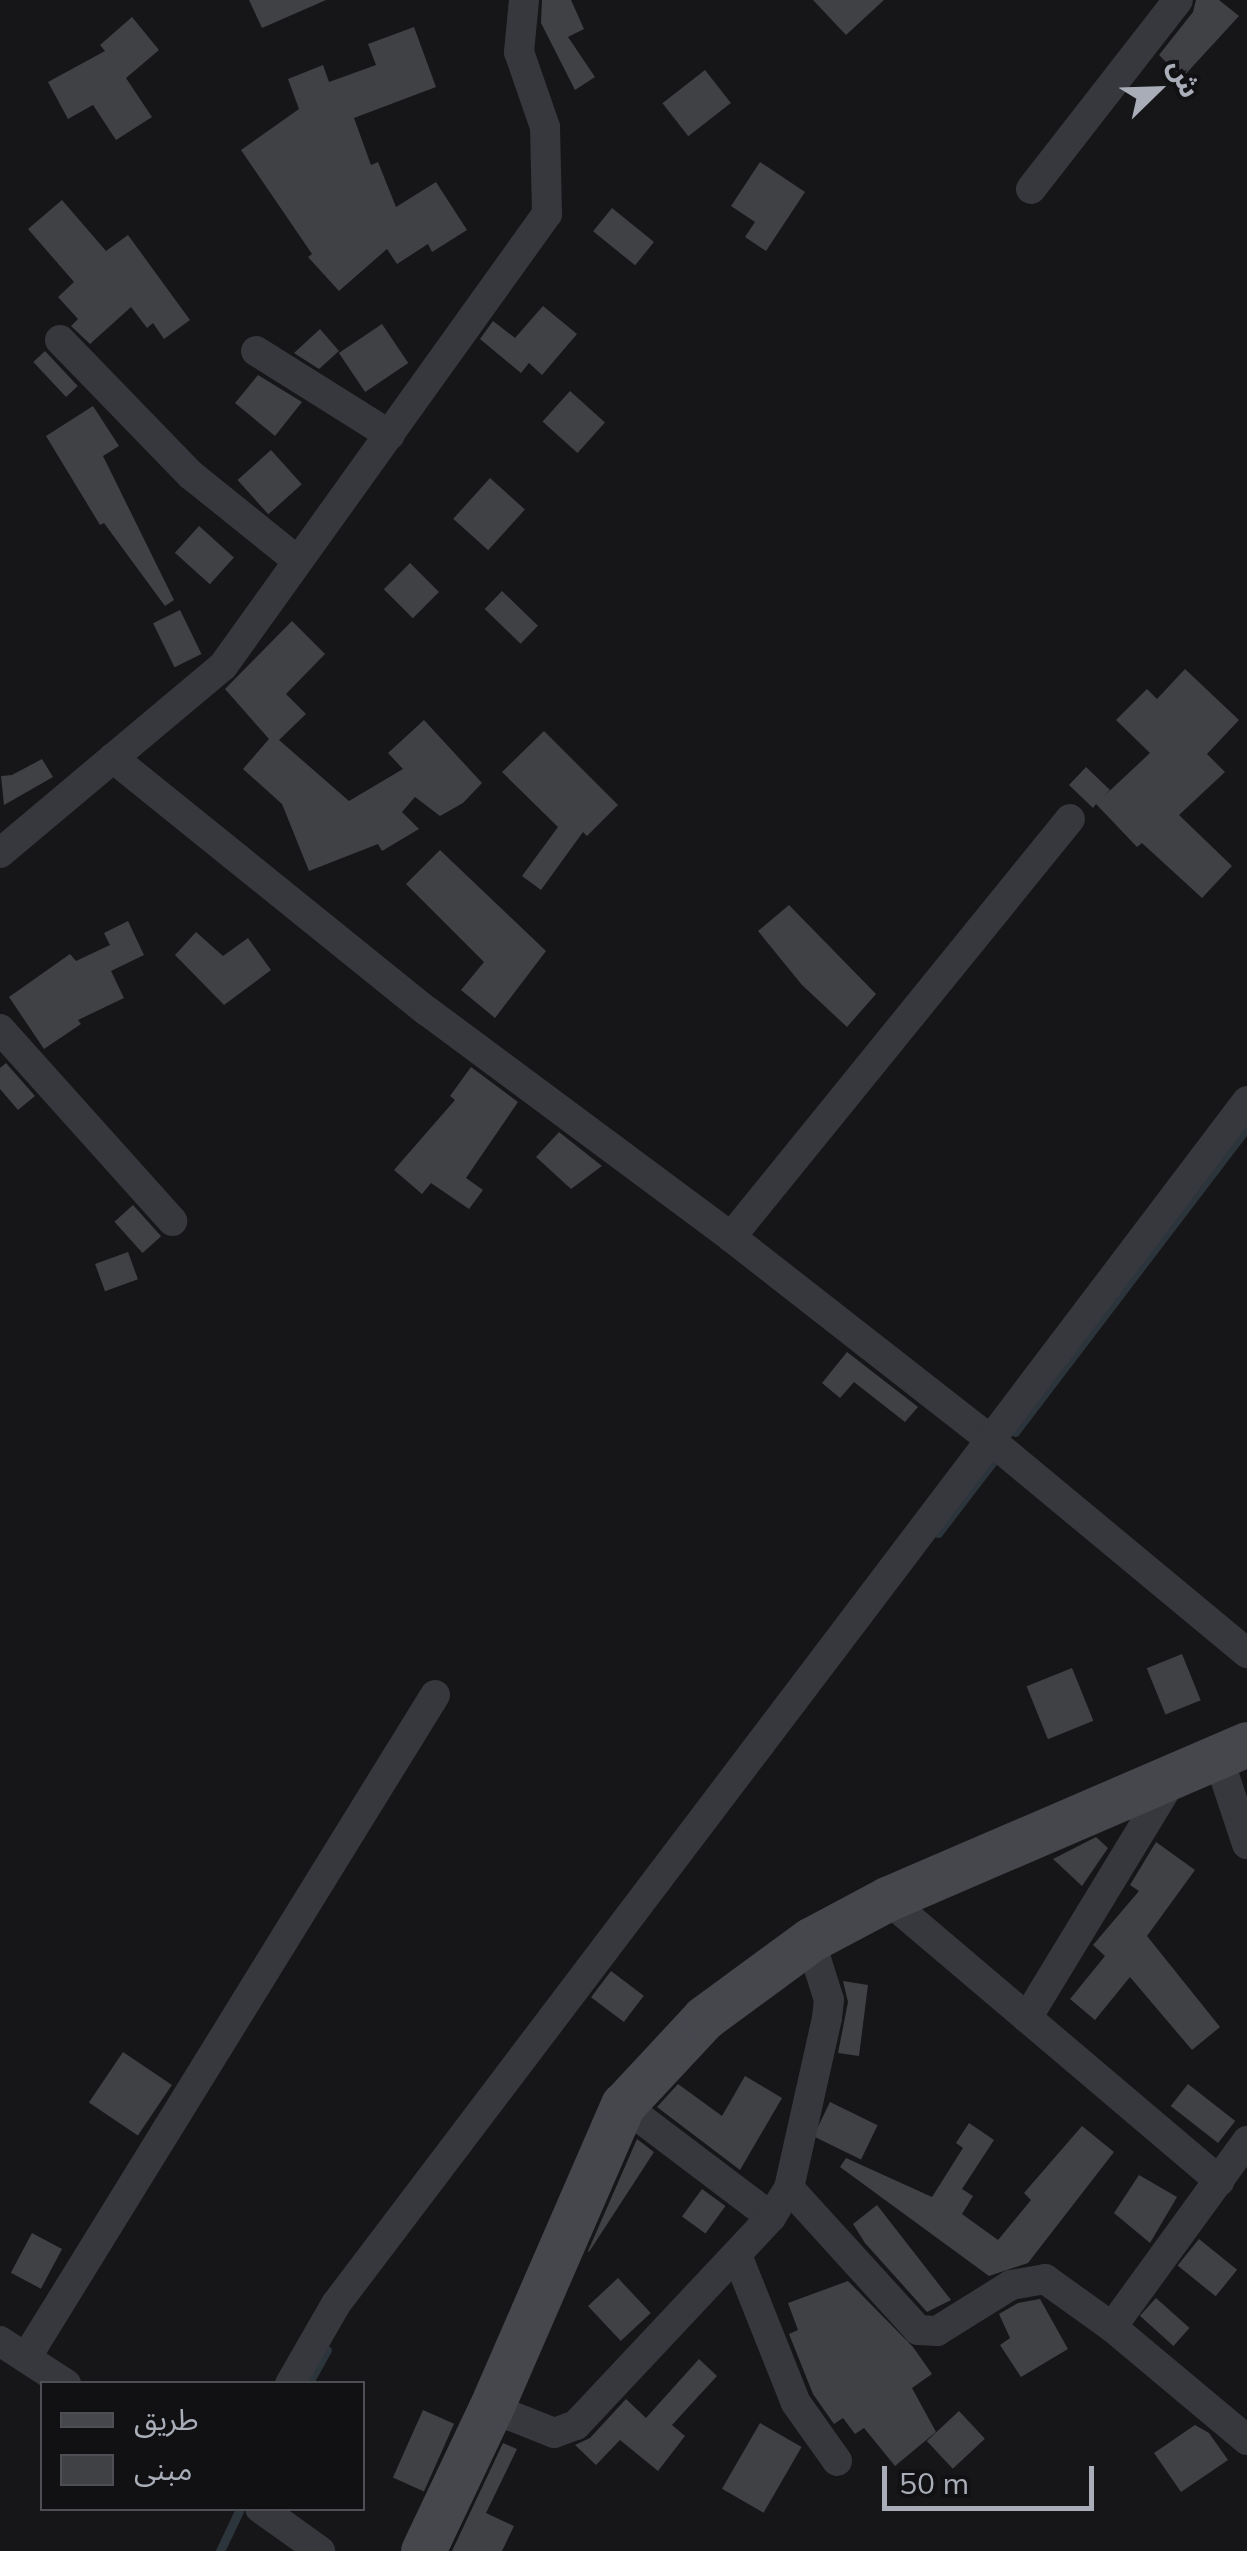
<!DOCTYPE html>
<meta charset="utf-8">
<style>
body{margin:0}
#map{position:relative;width:1247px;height:2551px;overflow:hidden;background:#161618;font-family:Mulish,"Noto Sans Arabic",sans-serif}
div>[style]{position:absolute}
.stream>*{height:9px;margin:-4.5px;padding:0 4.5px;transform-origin:4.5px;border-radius:4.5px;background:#2c353c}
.building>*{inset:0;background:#404145;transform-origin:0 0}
.street>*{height:30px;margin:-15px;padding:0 15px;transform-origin:15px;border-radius:15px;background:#37383d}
.secondary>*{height:45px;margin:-22.5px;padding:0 22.5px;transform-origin:22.5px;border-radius:22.5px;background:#45474d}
span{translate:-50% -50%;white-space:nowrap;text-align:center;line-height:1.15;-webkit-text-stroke:10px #111113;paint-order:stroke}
.legend{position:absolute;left:40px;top:2381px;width:325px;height:130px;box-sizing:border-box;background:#111113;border:2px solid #4d4f55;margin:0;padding:12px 18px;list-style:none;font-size:30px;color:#a8adb8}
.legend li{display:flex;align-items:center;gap:20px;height:50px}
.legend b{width:50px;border:2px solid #4d4f55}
.north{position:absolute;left:1107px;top:40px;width:100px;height:100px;-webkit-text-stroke:8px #111113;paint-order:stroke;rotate:67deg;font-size:28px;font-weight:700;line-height:40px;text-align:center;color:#a8adb8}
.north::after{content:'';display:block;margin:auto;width:35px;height:45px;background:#a8adb8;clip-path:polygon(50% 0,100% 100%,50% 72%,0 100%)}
.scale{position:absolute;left:882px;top:2466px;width:212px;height:45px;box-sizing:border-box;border:5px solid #a8adb8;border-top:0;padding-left:12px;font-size:30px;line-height:35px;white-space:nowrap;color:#a8adb8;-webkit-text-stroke:8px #111113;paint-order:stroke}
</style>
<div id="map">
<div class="stream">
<div style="left:1015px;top:1432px;width:383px;rotate:-52.7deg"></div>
<div style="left:938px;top:1533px;width:97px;rotate:-52.5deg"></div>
<div style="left:308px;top:2384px;width:39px;rotate:-61deg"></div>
<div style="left:220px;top:2551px;width:44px;rotate:-64.6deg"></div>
</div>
<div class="building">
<div style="clip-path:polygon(249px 0,326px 0,262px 28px)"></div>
<div style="clip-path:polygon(542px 0,571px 0,584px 29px,568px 37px,595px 77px,575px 90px,541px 23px)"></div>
<div style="clip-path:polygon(813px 0,884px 0,846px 35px)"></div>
<div style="clip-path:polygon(1196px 0,1219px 0,1239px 16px,1182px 78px,1159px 55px,1193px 12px)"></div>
<div style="clip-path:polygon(132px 17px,159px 50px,126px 78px,152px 117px,116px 140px,93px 105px,68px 119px,48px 82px,105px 51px,100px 45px)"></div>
<div style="clip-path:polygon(414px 27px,436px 87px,354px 118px,371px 165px,378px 162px,396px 207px,436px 182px,467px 230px,432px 252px,428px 244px,397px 264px,387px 249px,339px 291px,308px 257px,312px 254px,241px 150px,299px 109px,288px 79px,323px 65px,329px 82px,376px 65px,368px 44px)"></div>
<div style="left:705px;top:70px;width:42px;height:54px;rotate:52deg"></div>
<div style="clip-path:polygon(760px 162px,805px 192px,766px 251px,745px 237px,755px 222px,731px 206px)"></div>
<div style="clip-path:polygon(62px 200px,106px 251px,128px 235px,190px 320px,164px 339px,153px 323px,147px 328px,131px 307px,90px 344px,71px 326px,78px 319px,58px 297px,74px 282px,28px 229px)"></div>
<div style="left:612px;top:208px;width:54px;height:30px;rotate:39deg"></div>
<div style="clip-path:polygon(543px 306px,577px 334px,542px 375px,529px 363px,521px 373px,480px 339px,493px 321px,515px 338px)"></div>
<div style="left:382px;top:324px;width:47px;height:52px;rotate:56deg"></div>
<div style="clip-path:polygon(320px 329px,339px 351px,319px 369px,294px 353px)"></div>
<div style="left:45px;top:351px;width:48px;height:16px;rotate:47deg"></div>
<div style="clip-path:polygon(258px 375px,302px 402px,275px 436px,235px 403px)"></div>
<div style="left:570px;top:391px;width:47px;height:41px;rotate:42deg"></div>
<div style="clip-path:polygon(93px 406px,119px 446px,103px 456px,174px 600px,165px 606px,104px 523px,100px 525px,46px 436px)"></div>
<div style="left:271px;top:450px;width:46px;height:45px;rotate:48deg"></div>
<div style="left:490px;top:478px;width:47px;height:55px;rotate:42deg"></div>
<div style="left:199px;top:526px;width:47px;height:36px;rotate:42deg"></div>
<div style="left:410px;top:563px;width:41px;height:37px;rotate:45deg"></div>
<div style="left:502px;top:591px;width:50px;height:25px;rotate:44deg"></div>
<div style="left:180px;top:610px;width:49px;height:30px;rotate:64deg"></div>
<div style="clip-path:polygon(292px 621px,325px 654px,286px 694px,306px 714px,279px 740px,349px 801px,403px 769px,388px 753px,424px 720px,482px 783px,463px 803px,440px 816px,415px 797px,402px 812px,419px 829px,382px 851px,378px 844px,309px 871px,282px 804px,243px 769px,269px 739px,225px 689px)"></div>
<div style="clip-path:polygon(1185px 669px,1239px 720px,1207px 754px,1225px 772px,1179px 815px,1232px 866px,1202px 898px,1142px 843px,1137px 847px,1096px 804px,1093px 808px,1069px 785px,1086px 767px,1110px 790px,1102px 798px,1150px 753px,1116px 720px,1147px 689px,1157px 699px)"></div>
<div style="clip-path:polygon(544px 731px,618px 805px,587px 836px,583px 832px,541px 890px,522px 876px,558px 827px,502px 772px)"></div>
<div style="clip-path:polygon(42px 759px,53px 777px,4px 805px,1px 776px,12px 775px)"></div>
<div style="clip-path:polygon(440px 850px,546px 951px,495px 1018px,461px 990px,484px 962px,406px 884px)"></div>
<div style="clip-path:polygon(789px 905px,876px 994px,847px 1027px,802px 985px,758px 931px)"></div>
<div style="clip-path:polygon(128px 921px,144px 955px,111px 971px,124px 998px,78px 1020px,81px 1024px,44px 1049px,9px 997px,70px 954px,76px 961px,110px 945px,104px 933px)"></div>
<div style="clip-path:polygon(196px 932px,223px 956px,248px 938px,271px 970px,224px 1005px,175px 955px)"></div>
<div style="clip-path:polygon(6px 1063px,35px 1096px,18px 1110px,0 1089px,0 1068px)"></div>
<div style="clip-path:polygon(471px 1067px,518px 1102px,466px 1178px,483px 1190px,469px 1209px,431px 1183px,422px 1194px,394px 1170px,455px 1100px,450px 1096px)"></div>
<div style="clip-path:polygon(559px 1132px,602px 1166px,571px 1189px,536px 1157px)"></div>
<div style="left:133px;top:1205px;width:42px;height:25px;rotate:48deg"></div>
<div style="left:128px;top:1252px;width:29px;height:35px;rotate:70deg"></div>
<div style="clip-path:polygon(847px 1352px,918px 1407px,905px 1422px,854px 1382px,840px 1398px,822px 1383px)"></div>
<div style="left:1182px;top:1654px;width:50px;height:38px;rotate:68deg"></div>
<div style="left:1072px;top:1668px;width:57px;height:49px;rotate:68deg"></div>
<div style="clip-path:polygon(1096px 1837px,1108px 1848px,1082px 1886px,1053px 1859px)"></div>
<div style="clip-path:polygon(1156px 1842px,1195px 1870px,1147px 1936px,1220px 2027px,1192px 2050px,1130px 1977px,1095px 2020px,1070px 1999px,1105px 1956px,1093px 1945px,1139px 1891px,1130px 1885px)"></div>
<div style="left:611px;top:1971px;width:41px;height:33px;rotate:37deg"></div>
<div style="clip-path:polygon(843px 1981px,868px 1985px,859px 2056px,838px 2053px,848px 2002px)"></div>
<div style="left:123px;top:2052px;width:59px;height:61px;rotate:34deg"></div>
<div style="clip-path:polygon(745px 2076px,782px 2098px,740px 2170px,657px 2107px,678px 2084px,722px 2116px)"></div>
<div style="left:1188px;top:2084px;width:60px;height:28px;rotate:38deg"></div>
<div style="left:830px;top:2102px;width:53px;height:38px;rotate:26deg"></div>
<div style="clip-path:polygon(969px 2123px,994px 2140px,962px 2189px,973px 2196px,962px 2214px,998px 2240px,1031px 2200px,1024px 2193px,1082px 2126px,1114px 2152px,1028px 2263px,989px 2276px,840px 2167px,846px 2158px,932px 2197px,963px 2148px,956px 2143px)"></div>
<div style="clip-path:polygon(637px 2139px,654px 2152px,589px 2252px,588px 2251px)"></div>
<div style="clip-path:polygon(1139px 2175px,1177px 2197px,1150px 2243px,1114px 2213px)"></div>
<div style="left:702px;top:2189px;width:29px;height:34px;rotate:36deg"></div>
<div style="clip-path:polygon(877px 2205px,951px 2300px,927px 2312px,865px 2243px,853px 2224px)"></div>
<div style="left:32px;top:2233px;width:34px;height:45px;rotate:28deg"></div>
<div style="left:1199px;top:2239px;width:49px;height:34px;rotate:39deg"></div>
<div style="left:618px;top:2278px;width:48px;height:41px;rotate:47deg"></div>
<div style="clip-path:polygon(848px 2281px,913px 2347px,932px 2374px,912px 2388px,936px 2432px,895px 2466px,864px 2428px,855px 2434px,843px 2418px,834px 2424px,813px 2394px,789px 2334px,798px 2330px,788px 2303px)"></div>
<div style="left:1156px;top:2298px;width:45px;height:24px;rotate:42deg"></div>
<div style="clip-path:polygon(1040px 2299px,1068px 2349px,1021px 2377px,1000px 2345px,1010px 2338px,999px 2314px,1018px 2303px)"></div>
<div style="clip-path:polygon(699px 2359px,717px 2376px,672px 2425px,685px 2436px,658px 2471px,620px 2440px,596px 2465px,575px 2445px,590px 2438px,626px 2399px,646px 2418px)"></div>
<div style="left:423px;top:2410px;width:34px;height:74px;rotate:24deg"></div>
<div style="left:959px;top:2411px;width:38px;height:44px;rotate:47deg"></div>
<div style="left:760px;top:2423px;width:48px;height:76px;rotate:30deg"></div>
<div style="clip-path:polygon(1195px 2425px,1209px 2433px,1228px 2460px,1181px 2492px,1154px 2453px)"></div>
<div style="clip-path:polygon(503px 2443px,517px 2449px,486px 2513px,514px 2526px,502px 2551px,452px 2551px)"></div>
</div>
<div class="street">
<div style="left:1031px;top:189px;width:239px;rotate:-52.1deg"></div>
<div style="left:60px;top:340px;width:188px;rotate:45.9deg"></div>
<div style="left:191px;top:475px;width:137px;rotate:38.8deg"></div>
<div style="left:256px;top:351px;width:158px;rotate:32.1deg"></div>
<div style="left:113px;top:758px;width:403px;rotate:38.9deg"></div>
<div style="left:427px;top:1011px;width:379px;rotate:36.6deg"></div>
<div style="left:731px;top:1237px;width:326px;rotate:38deg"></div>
<div style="left:988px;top:1438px;width:337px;rotate:39.7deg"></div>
<div style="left:0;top:853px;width:291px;rotate:-40deg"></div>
<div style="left:223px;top:666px;width:556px;rotate:-54.37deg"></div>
<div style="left:547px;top:214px;width:87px;rotate:-91.3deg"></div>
<div style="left:545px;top:127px;width:79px;rotate:-109.1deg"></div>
<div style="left:519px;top:52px;width:52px;rotate:-84.5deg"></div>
<div style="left:0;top:1029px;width:258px;rotate:48.1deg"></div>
<div style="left:731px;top:1237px;width:538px;rotate:-50.96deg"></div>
<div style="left:1218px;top:1757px;width:92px;rotate:71.6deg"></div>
<div style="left:887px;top:1899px;width:436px;rotate:40.3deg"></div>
<div style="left:1027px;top:2018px;width:285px;rotate:-58.7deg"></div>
<div style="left:623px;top:2105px;width:186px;rotate:37.1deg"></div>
<div style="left:789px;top:2188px;width:192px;rotate:47.7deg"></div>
<div style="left:918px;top:2330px;width:19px;rotate:3deg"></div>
<div style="left:937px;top:2331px;width:87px;rotate:-31.9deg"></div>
<div style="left:1011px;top:2285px;width:35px;rotate:-10deg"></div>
<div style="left:1045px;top:2279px;width:82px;rotate:35.6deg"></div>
<div style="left:1112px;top:2327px;width:176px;rotate:39.9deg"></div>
<div style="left:737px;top:2255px;width:159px;rotate:68.3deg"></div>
<div style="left:796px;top:2403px;width:71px;rotate:54.7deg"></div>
<div style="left:1112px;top:2327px;width:230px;rotate:-54deg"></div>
<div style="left:0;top:2341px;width:79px;rotate:33.1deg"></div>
<div style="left:26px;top:2358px;width:779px;rotate:-58.33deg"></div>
<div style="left:290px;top:2384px;width:92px;rotate:-60.1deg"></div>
<div style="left:336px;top:2304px;width:1509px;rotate:-52.86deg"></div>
<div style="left:491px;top:2408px;width:68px;rotate:21.6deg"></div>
<div style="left:554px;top:2433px;width:23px;rotate:-20deg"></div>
<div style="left:576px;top:2425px;width:285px;rotate:-46.8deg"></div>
<div style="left:771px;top:2217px;width:34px;rotate:-58deg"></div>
<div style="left:789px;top:2188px;width:174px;rotate:-77.4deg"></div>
<div style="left:827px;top:2018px;width:18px;rotate:-84deg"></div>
<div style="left:829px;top:2000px;width:63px;rotate:-107.6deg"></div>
<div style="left:260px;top:2508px;width:74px;rotate:35.6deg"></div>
</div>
<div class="secondary">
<div style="left:423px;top:2551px;width:158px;rotate:-64.6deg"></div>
<div style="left:491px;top:2408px;width:331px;rotate:-66.5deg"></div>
<div style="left:623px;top:2105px;width:119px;rotate:-47deg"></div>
<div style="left:704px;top:2018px;width:132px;rotate:-36.3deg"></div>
<div style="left:810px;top:1940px;width:87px;rotate:-28deg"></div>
<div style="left:887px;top:1899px;width:392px;rotate:-23.3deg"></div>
</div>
<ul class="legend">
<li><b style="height:12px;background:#45474d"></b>طريق</li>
<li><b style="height:28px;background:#404145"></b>مبنى</li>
</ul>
<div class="north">ش</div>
<div class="scale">50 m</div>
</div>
